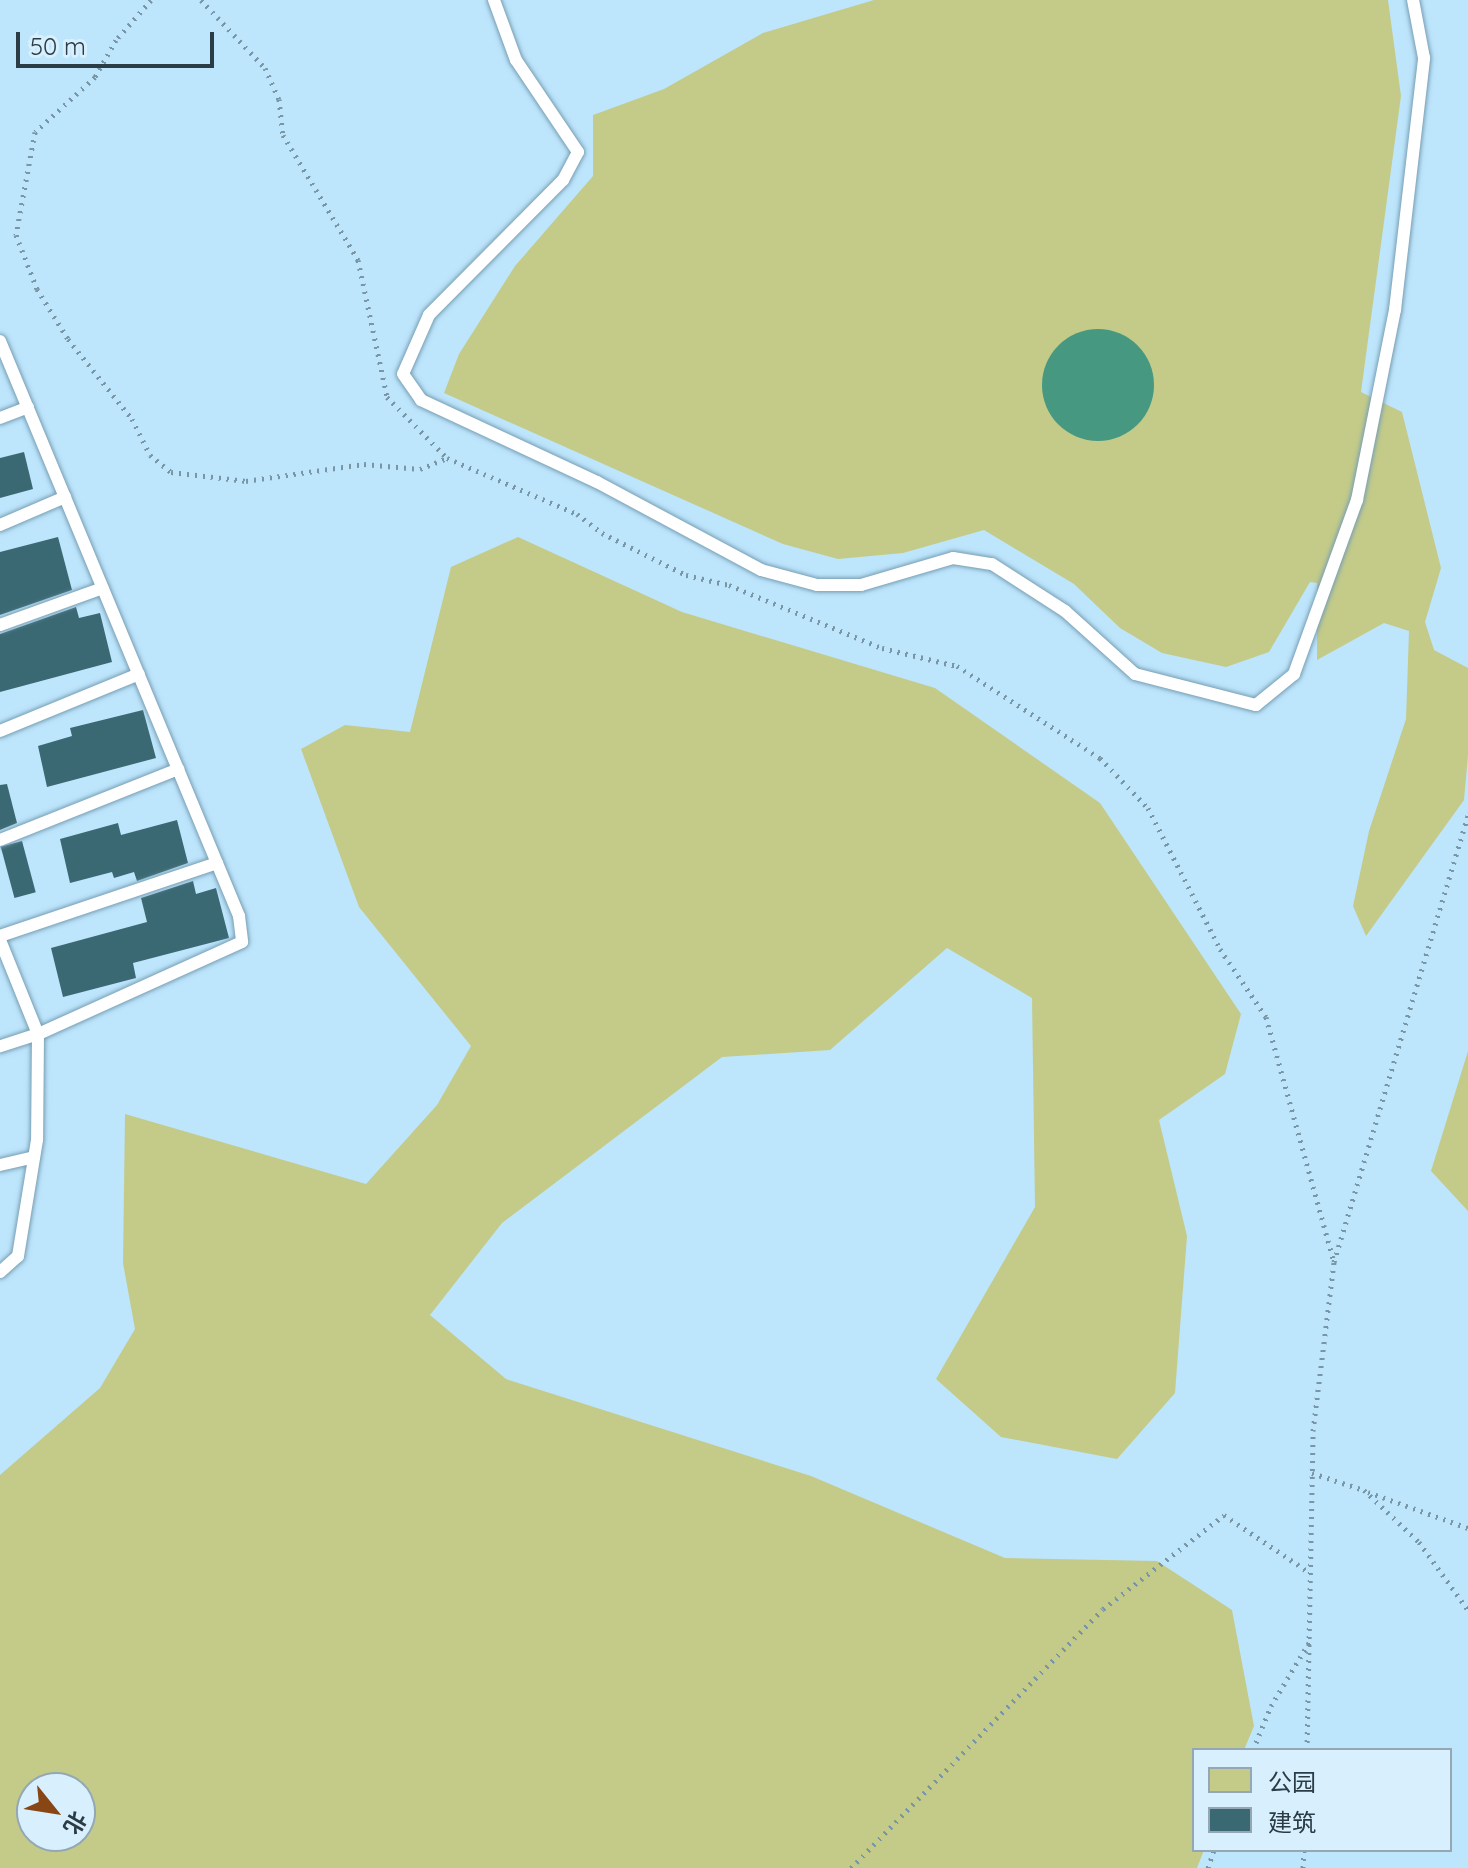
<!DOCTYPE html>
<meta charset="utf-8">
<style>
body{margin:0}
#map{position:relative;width:1468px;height:1868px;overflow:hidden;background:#bde5fc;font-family:Quicksand,"Noto Sans SC",sans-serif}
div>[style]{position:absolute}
.green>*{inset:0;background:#c4cb89}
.water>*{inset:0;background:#469881}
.round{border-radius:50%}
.building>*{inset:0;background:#3b6973;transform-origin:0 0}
.path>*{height:5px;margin-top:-2.5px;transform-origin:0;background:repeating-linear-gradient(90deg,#7996a6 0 2px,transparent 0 8px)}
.roads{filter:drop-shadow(0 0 2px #779eb3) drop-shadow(0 0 2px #779eb3)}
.service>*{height:12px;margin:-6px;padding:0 6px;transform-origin:6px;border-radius:6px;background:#fff}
span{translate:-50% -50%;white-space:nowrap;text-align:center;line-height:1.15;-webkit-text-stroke:8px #d8f0fe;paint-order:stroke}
.legend{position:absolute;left:1192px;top:1748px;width:260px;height:104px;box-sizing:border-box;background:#d8f0fe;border:2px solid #93a8b4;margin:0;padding:10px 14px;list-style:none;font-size:24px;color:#2b3c45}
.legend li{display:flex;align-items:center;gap:16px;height:40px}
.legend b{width:40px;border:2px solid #93a8b4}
.north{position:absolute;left:16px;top:1772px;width:80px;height:80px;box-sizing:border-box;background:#d8f0fe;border:2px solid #93a8b4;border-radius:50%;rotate:120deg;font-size:22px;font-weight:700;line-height:32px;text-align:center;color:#2b3c45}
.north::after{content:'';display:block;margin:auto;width:28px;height:36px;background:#874613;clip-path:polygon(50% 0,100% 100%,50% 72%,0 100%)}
.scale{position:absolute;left:16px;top:32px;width:198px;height:36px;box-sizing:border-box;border:4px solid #2b3c45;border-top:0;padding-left:10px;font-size:24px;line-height:28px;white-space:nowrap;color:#2b3c45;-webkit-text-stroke:6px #d8f0fe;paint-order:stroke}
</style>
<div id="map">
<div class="green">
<div style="clip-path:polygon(874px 0,1388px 0,1401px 96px,1361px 392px,1402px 412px,1441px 568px,1425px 622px,1434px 650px,1468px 668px,1468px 755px,1464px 800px,1366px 936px,1353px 906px,1369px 831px,1406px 719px,1409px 631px,1384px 623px,1317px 660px,1317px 583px,1310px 582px,1269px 652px,1226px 667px,1162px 653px,1120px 628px,1074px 584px,984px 530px,903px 553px,838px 559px,783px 544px,444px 393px,459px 354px,515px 266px,593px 176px,593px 115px,664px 89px,763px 33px)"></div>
<div style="clip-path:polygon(evenodd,518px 537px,682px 612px,935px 688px,1100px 803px,1241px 1014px,1225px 1074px,1159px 1120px,1187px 1236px,1175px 1393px,1117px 1459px,1001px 1437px,936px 1379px,1035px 1207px,1032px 998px,947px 948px,830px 1050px,722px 1057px,502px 1223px,430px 1315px,506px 1379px,811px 1476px,1005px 1558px,1157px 1561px,1232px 1610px,1254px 1726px,1244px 1750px,1194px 1750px,1194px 1850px,1204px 1850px,1197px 1868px,0 1868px,0 1475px,100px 1388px,135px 1329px,123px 1263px,125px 1114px,366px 1184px,437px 1105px,471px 1046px,359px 907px,301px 749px,345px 725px,410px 732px,451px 567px,518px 537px,80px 1788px,80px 1836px,32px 1836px,32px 1788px,80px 1788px)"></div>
<div style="clip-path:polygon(1468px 1051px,1468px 1211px,1431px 1171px)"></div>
</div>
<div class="water">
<div class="round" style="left:1042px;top:329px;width:112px;height:112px"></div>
</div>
<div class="building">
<div style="clip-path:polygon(24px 452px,33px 489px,0 498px,0 458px)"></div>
<div style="clip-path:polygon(58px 537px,72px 590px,0 615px,0 552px)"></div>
<div style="clip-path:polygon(76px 607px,79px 618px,100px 613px,112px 662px,0 692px,0 634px)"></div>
<div style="clip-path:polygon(143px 710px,156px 758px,47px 787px,38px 746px,72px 736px,70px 728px)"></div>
<div style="clip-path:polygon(7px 784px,17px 823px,0 830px,0 785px)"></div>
<div style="clip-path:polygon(177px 820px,188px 863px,137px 881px,134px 872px,114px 878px,112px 872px,70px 883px,60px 839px,118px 823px,121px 835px)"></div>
<div style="left:22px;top:841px;width:53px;height:22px;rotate:75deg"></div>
<div style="clip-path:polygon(193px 881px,196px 894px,216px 888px,229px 938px,133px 963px,136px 978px,63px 997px,51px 948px,147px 922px,141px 898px)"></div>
</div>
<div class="path">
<div style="left:151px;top:0;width:53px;rotate:131.2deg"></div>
<div style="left:116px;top:40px;width:43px;rotate:119.6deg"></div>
<div style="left:95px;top:77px;width:81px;rotate:137.5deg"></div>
<div style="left:35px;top:132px;width:105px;rotate:100.5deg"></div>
<div style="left:16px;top:235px;width:58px;rotate:68.7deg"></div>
<div style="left:37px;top:289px;width:59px;rotate:58.2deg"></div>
<div style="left:68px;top:339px;width:102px;rotate:51.3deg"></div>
<div style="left:132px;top:419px;width:40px;rotate:63.4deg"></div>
<div style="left:150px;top:455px;width:27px;rotate:39deg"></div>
<div style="left:171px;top:472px;width:76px;rotate:6.8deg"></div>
<div style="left:246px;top:481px;width:119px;rotate:-8.2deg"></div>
<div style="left:364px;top:464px;width:56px;rotate:5.1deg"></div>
<div style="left:420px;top:469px;width:29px;rotate:-22deg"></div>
<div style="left:447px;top:458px;width:142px;rotate:23.3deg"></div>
<div style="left:577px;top:514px;width:31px;rotate:37deg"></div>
<div style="left:602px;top:533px;width:94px;rotate:26.6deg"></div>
<div style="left:686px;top:575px;width:44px;rotate:13.1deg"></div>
<div style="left:729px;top:585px;width:165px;rotate:22.4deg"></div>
<div style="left:882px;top:648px;width:77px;rotate:13.5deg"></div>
<div style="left:957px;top:666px;width:170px;rotate:32.8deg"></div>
<div style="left:1100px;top:758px;width:69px;rotate:46.2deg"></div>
<div style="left:1148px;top:808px;width:158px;rotate:62.9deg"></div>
<div style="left:1220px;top:949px;width:82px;rotate:55.9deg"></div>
<div style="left:1266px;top:1017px;width:254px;rotate:74.5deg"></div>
<div style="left:201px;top:0;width:93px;rotate:46.7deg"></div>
<div style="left:265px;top:68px;width:34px;rotate:66deg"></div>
<div style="left:279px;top:99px;width:36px;rotate:84deg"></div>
<div style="left:283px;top:135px;width:146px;rotate:59deg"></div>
<div style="left:358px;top:260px;width:140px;rotate:78deg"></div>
<div style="left:387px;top:397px;width:86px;rotate:45.5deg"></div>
<div style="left:1312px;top:1473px;width:55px;rotate:18.1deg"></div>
<div style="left:1364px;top:1490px;width:76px;rotate:43.4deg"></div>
<div style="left:1419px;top:1542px;width:84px;rotate:54.2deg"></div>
<div style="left:1368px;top:1492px;width:106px;rotate:19.8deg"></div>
<div style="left:1253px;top:1750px;width:48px;rotate:-67.8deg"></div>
<div style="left:1271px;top:1706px;width:76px;rotate:-59deg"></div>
<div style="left:1307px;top:1750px;width:319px;rotate:-88.9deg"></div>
<div style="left:1313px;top:1431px;width:170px;rotate:-82.9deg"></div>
<div style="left:1334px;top:1262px;width:467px;rotate:-73.3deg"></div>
<div style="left:851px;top:1868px;width:361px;rotate:-45.8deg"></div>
<div style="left:1103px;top:1609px;width:153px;rotate:-37.8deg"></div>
<div style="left:1224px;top:1515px;width:104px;rotate:34deg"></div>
<div style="left:1208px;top:1868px;width:19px;rotate:-72deg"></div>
<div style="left:1303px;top:1868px;width:18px;rotate:-87deg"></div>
</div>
<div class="roads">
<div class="service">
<div style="left:494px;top:0;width:64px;rotate:69.9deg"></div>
<div style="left:516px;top:60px;width:111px;rotate:56deg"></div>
<div style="left:578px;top:152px;width:32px;rotate:118deg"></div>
<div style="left:563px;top:180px;width:190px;rotate:134.8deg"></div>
<div style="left:429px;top:315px;width:64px;rotate:113.8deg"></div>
<div style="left:403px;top:374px;width:32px;rotate:55deg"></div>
<div style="left:421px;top:400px;width:194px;rotate:25deg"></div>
<div style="left:597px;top:482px;width:186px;rotate:28.2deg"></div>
<div style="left:761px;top:570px;width:58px;rotate:15deg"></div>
<div style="left:817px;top:585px;width:44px"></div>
<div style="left:861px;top:585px;width:96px;rotate:-16.4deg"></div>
<div style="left:953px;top:558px;width:39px;rotate:9deg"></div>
<div style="left:992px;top:564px;width:87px;rotate:32.8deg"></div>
<div style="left:1065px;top:611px;width:94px;rotate:42deg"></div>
<div style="left:1135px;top:674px;width:125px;rotate:14.4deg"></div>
<div style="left:1256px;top:705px;width:49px;rotate:-39.2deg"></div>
<div style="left:1294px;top:674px;width:185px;rotate:-70.1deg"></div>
<div style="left:1357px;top:500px;width:194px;rotate:-78.7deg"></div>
<div style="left:1395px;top:310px;width:254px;rotate:-83.4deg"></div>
<div style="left:1424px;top:58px;width:59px;rotate:-100.7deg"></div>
<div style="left:0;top:341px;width:623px;rotate:67.43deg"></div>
<div style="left:239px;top:916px;width:26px;rotate:83deg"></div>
<div style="left:242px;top:942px;width:224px;rotate:155.7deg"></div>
<div style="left:38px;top:1034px;width:40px;rotate:162deg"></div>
<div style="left:0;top:418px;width:30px;rotate:-21deg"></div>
<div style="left:0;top:525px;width:71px;rotate:-23.3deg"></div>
<div style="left:0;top:625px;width:109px;rotate:-19.8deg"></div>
<div style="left:0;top:731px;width:150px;rotate:-22.3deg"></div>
<div style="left:0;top:840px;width:192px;rotate:-21.7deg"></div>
<div style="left:0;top:936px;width:229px;rotate:-18.6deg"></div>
<div style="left:0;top:940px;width:101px;rotate:68deg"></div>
<div style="left:38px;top:1034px;width:106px;rotate:90.5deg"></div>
<div style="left:37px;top:1140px;width:118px;rotate:99.3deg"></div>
<div style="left:18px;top:1256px;width:24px;rotate:138deg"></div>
<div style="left:0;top:1165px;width:35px;rotate:-13deg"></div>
</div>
</div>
<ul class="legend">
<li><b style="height:22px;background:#c4cb89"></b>公园</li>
<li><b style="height:22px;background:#3b6973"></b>建筑</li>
</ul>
<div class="north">北</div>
<div class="scale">50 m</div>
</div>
